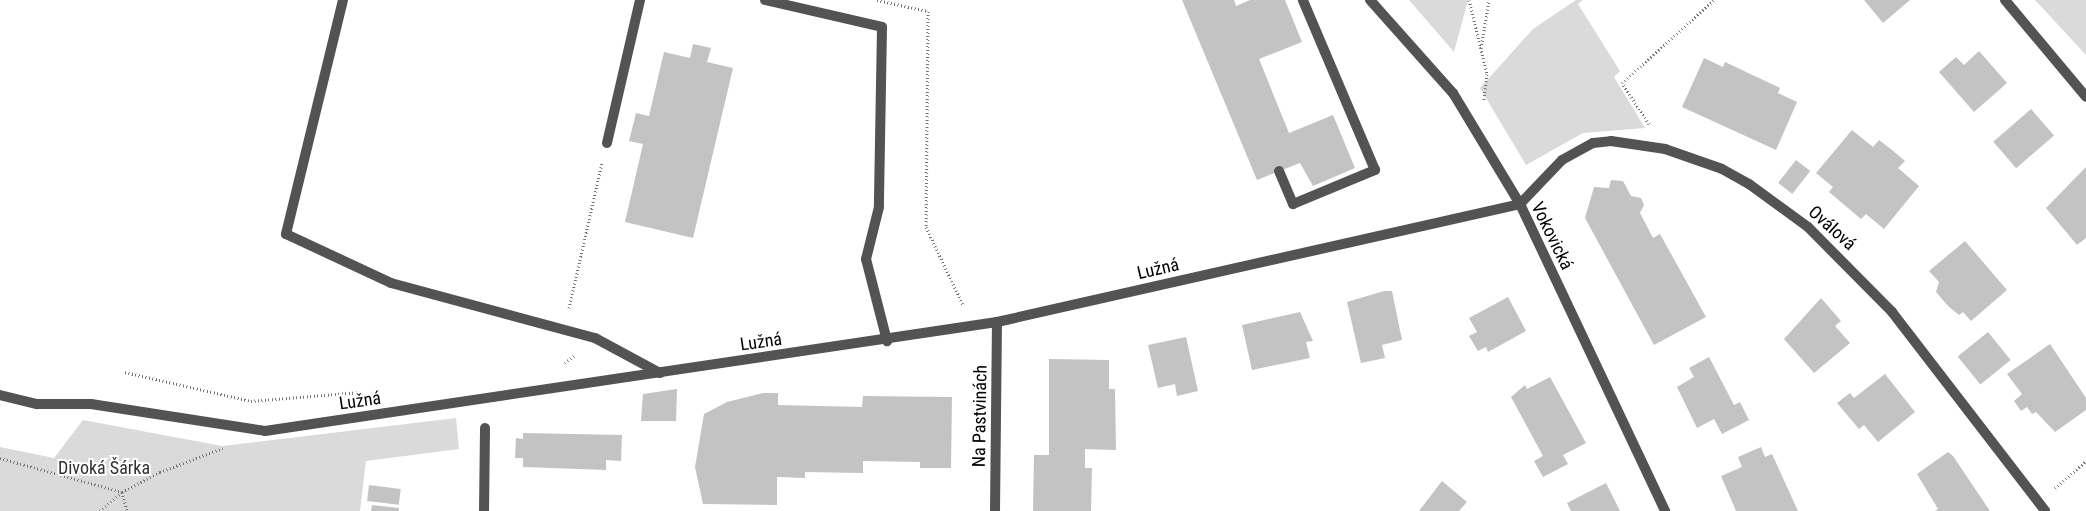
<!DOCTYPE html>
<meta charset="utf-8">
<style>
body{margin:0}
#map{position:relative;width:2086px;height:511px;overflow:hidden;background:#fff;font-family:"Roboto Condensed",sans-serif}
div>[style]{position:absolute}
.green>*{inset:0;background:#dadada}
.building>*{inset:0;background:#c3c3c3;transform-origin:0 0}
.path>*{height:3px;margin-top:-1.5px;transform-origin:0;background:repeating-linear-gradient(90deg,#757575 0 1px,transparent 0 3.5px)}
.service>*{height:10px;margin:-5px;padding:0 5px;transform-origin:5px;border-radius:5px;background:#535353}
.minor>*{height:10px;margin:-5px;padding:0 5px;transform-origin:5px;border-radius:5px;background:#535353}
span{translate:-50% -50%;white-space:nowrap;text-align:center;line-height:1.15;-webkit-text-stroke:4px #fff;paint-order:stroke}
.street-label{font-size:18px;color:#000}
.park-label{font-size:18px;color:#313131}
</style>
<div id="map">
<div class="green">
<div style="clip-path:polygon(1409px 0,1468px 0,1454px 52px)"></div>
<div style="clip-path:polygon(1576px 0,1583px 0,1578px 4px,1620px 71px,1614px 77px,1645px 128px,1583px 133px,1526px 165px,1480px 88px,1533px 29px)"></div>
<div style="clip-path:polygon(2035px 0,2086px 0,2086px 55px)"></div>
<div style="clip-path:polygon(456px 418px,459px 449px,366px 461px,360px 511px,0 511px,0 447px,54px 458px,83px 420px,222px 446px)"></div>
</div>
<div class="building">
<div style="clip-path:polygon(1182px 0,1234px 0,1236px 6px,1250px 0,1285px 0,1302px 42px,1259px 59px,1289px 133px,1333px 115px,1355px 168px,1313px 186px,1300px 163px,1257px 180px)"></div>
<div style="clip-path:polygon(1864px 0,1910px 0,1883px 23px)"></div>
<div style="clip-path:polygon(693px 44px,711px 48px,707px 62px,733px 68px,693px 238px,625px 222px,643px 144px,629px 141px,636px 113px,649px 116px,664px 52px,690px 58px)"></div>
<div style="clip-path:polygon(1979px 51px,2007px 83px,1974px 112px,1939px 72px,1956px 57px,1964px 65px)"></div>
<div style="clip-path:polygon(1704px 58px,1723px 67px,1725px 62px,1780px 88px,1778px 93px,1797px 102px,1776px 150px,1682px 107px)"></div>
<div style="left:2031px;top:109px;width:35px;height:50px;rotate:49deg"></div>
<div style="clip-path:polygon(1852px 130px,1873px 147px,1879px 140px,1892px 150px,1905px 161px,1898px 168px,1919px 186px,1884px 229px,1866px 214px,1861px 219px,1829px 192px,1833px 187px,1816px 173px)"></div>
<div style="left:1796px;top:160px;width:18px;height:29px;rotate:38deg"></div>
<div style="clip-path:polygon(2086px 167px,2086px 238px,2077px 245px,2046px 208px)"></div>
<div style="clip-path:polygon(1611px 180px,1623px 181px,1631px 196px,1641px 198px,1644px 205px,1640px 213px,1653px 238px,1660px 234px,1706px 317px,1654px 345px,1585px 218px,1594px 187px,1609px 188px)"></div>
<div style="clip-path:polygon(1965px 241px,2007px 290px,1971px 321px,1963px 312px,1959px 315px,1948px 306px,1936px 292px,1939px 282px,1929px 271px)"></div>
<div style="clip-path:polygon(1384px 291px,1392px 291px,1402px 340px,1382px 345px,1385px 358px,1361px 363px,1347px 302px)"></div>
<div style="clip-path:polygon(1508px 297px,1526px 331px,1488px 352px,1486px 347px,1478px 351px,1469px 336px,1477px 332px,1469px 318px)"></div>
<div style="clip-path:polygon(1821px 298px,1841px 321px,1835px 326px,1850px 343px,1814px 373px,1784px 339px)"></div>
<div style="clip-path:polygon(1300px 312px,1313px 341px,1306px 342px,1310px 358px,1252px 370px,1242px 325px)"></div>
<div style="left:1988px;top:332px;width:36px;height:39px;rotate:51deg"></div>
<div style="clip-path:polygon(1186px 337px,1198px 391px,1177px 396px,1175px 384px,1158px 388px,1148px 345px)"></div>
<div style="clip-path:polygon(2050px 344px,2086px 398px,2086px 410px,2055px 432px,2036px 412px,2032px 414px,2027px 407px,2021px 411px,2014px 401px,2022px 394px,2007px 374px)"></div>
<div style="clip-path:polygon(1709px 357px,1734px 405px,1740px 402px,1749px 420px,1722px 434px,1714px 419px,1697px 428px,1677px 387px,1694px 377px,1689px 368px)"></div>
<div style="clip-path:polygon(1049px 359px,1109px 360px,1109px 389px,1115px 389px,1116px 450px,1085px 449px,1085px 468px,1092px 468px,1091px 511px,1033px 511px,1034px 455px,1049px 455px)"></div>
<div style="clip-path:polygon(1885px 374px,1915px 412px,1878px 442px,1864px 425px,1859px 429px,1837px 403px,1850px 393px,1854px 398px)"></div>
<div style="clip-path:polygon(1550px 377px,1586px 443px,1563px 455px,1568px 464px,1543px 477px,1534px 461px,1543px 456px,1511px 397px,1525px 385px,1527px 389px)"></div>
<div style="clip-path:polygon(677px 389px,676px 421px,641px 421px,643px 394px)"></div>
<div style="clip-path:polygon(763px 393px,778px 393px,778px 405px,862px 407px,863px 396px,952px 397px,951px 468px,920px 468px,920px 462px,863px 461px,863px 473px,805px 472px,805px 478px,777px 477px,777px 505px,703px 504px,695px 467px,704px 414px,727px 402px)"></div>
<div style="clip-path:polygon(523px 433px,622px 435px,621px 461px,606px 460px,606px 470px,523px 467px,523px 458px,515px 458px,516px 438px,523px 439px)"></div>
<div style="clip-path:polygon(1761px 447px,1765px 457px,1772px 454px,1798px 511px,1736px 511px,1721px 476px,1742px 467px,1738px 457px)"></div>
<div style="clip-path:polygon(1948px 452px,1953px 456px,1990px 511px,1935px 511px,1938px 509px,1917px 474px)"></div>
<div style="clip-path:polygon(1442px 481px,1467px 502px,1459px 511px,1419px 511px)"></div>
<div style="clip-path:polygon(1606px 483px,1620px 511px,1571px 511px,1567px 503px)"></div>
<div style="left:369px;top:485px;width:32px;height:16px;rotate:7deg"></div>
<div style="clip-path:polygon(372px 505px,399px 508px,399px 511px,371px 511px)"></div>
</div>
<div class="path">
<div style="left:877px;top:0;width:52px;rotate:12.2deg"></div>
<div style="left:928px;top:11px;width:216px;rotate:90.5deg"></div>
<div style="left:926px;top:227px;width:86px;rotate:64.6deg"></div>
<div style="left:1469px;top:0;width:76px;rotate:76.3deg"></div>
<div style="left:1487px;top:74px;width:26px;rotate:97deg"></div>
<div style="left:1481px;top:48px;width:49px;rotate:-80.5deg"></div>
<div style="left:1649px;top:124px;width:49px;rotate:-123.4deg"></div>
<div style="left:1622px;top:83px;width:124px;rotate:-42.1deg"></div>
<div style="left:569px;top:308px;width:149px;rotate:-77.2deg"></div>
<div style="left:565px;top:363px;width:14px;rotate:-39deg"></div>
<div style="left:125px;top:372px;width:129px;rotate:13deg"></div>
<div style="left:251px;top:401px;width:110px;rotate:-4.7deg"></div>
<div style="left:0;top:458px;width:127px;rotate:15.6deg"></div>
<div style="left:122px;top:492px;width:20px;rotate:75deg"></div>
<div style="left:2055px;top:488px;width:41px;rotate:-41.1deg"></div>
<div style="left:100px;top:511px;width:29px;rotate:-41deg"></div>
<div style="left:122px;top:492px;width:43px;rotate:-27.8deg"></div>
<div style="left:160px;top:472px;width:67px;rotate:-20.9deg"></div>
</div>
<div class="service">
<div style="left:343px;top:0;width:241px;rotate:103.7deg"></div>
<div style="left:286px;top:234px;width:116px;rotate:25deg"></div>
<div style="left:391px;top:283px;width:211px;rotate:15.1deg"></div>
<div style="left:595px;top:338px;width:74px;rotate:28.3deg"></div>
<div style="left:765px;top:0;width:120px;rotate:13deg"></div>
<div style="left:882px;top:27px;width:180px;rotate:91deg"></div>
<div style="left:879px;top:207px;width:54px;rotate:104deg"></div>
<div style="left:866px;top:259px;width:85px;rotate:75.6deg"></div>
<div style="left:1370px;top:0;width:125px;rotate:48.3deg"></div>
<div style="left:1453px;top:93px;width:130px;rotate:58.9deg"></div>
<div style="left:607px;top:143px;width:147px;rotate:-77deg"></div>
<div style="left:1279px;top:171px;width:36px;rotate:67deg"></div>
<div style="left:1293px;top:204px;width:89px;rotate:-22.5deg"></div>
<div style="left:1375px;top:170px;width:185px;rotate:-113deg"></div>
<div style="left:484px;top:511px;width:83px;rotate:-89.3deg"></div>
</div>
<div class="minor">
<div style="left:2005px;top:0;width:126px;rotate:50.1deg"></div>
<div style="left:1520px;top:204px;width:61px;rotate:-46.3deg"></div>
<div style="left:1562px;top:160px;width:35px;rotate:-29deg"></div>
<div style="left:1593px;top:143px;width:18px;rotate:-6deg"></div>
<div style="left:1611px;top:141px;width:55px;rotate:8.4deg"></div>
<div style="left:1665px;top:149px;width:60px;rotate:19.3deg"></div>
<div style="left:1722px;top:169px;width:31px;rotate:29deg"></div>
<div style="left:1749px;top:184px;width:73px;rotate:36.1deg"></div>
<div style="left:1808px;top:227px;width:120px;rotate:45.3deg"></div>
<div style="left:1892px;top:312px;width:251px;rotate:52.4deg"></div>
<div style="left:1520px;top:204px;width:340px;rotate:64.7deg"></div>
<div style="left:0;top:395px;width:38px;rotate:14deg"></div>
<div style="left:37px;top:404px;width:54px"></div>
<div style="left:91px;top:404px;width:176px;rotate:8.8deg"></div>
<div style="left:265px;top:431px;width:740px;rotate:-8.47deg"></div>
<div style="left:997px;top:322px;width:536px;rotate:-12.71deg"></div>
<div style="left:995px;top:511px;width:189px;rotate:-89.4deg"></div>
</div>
<div class="street-label">
<span style="left:1832px;top:228px;rotate:42deg">Oválová</span>
<span style="left:1552px;top:236px;rotate:64deg">Vokovická</span>
<span style="left:1158px;top:269px;rotate:-13deg">Lužná</span>
<span style="left:761px;top:342px;rotate:-8deg">Lužná</span>
<span style="left:360px;top:401px;rotate:-8deg">Lužná</span>
<span style="left:980px;top:416px;rotate:-89deg">Na Pastvinách</span>
</div>
<div class="park-label">
<span style="left:104px;top:468px">Divoká Šárka</span>
</div>
</div>
